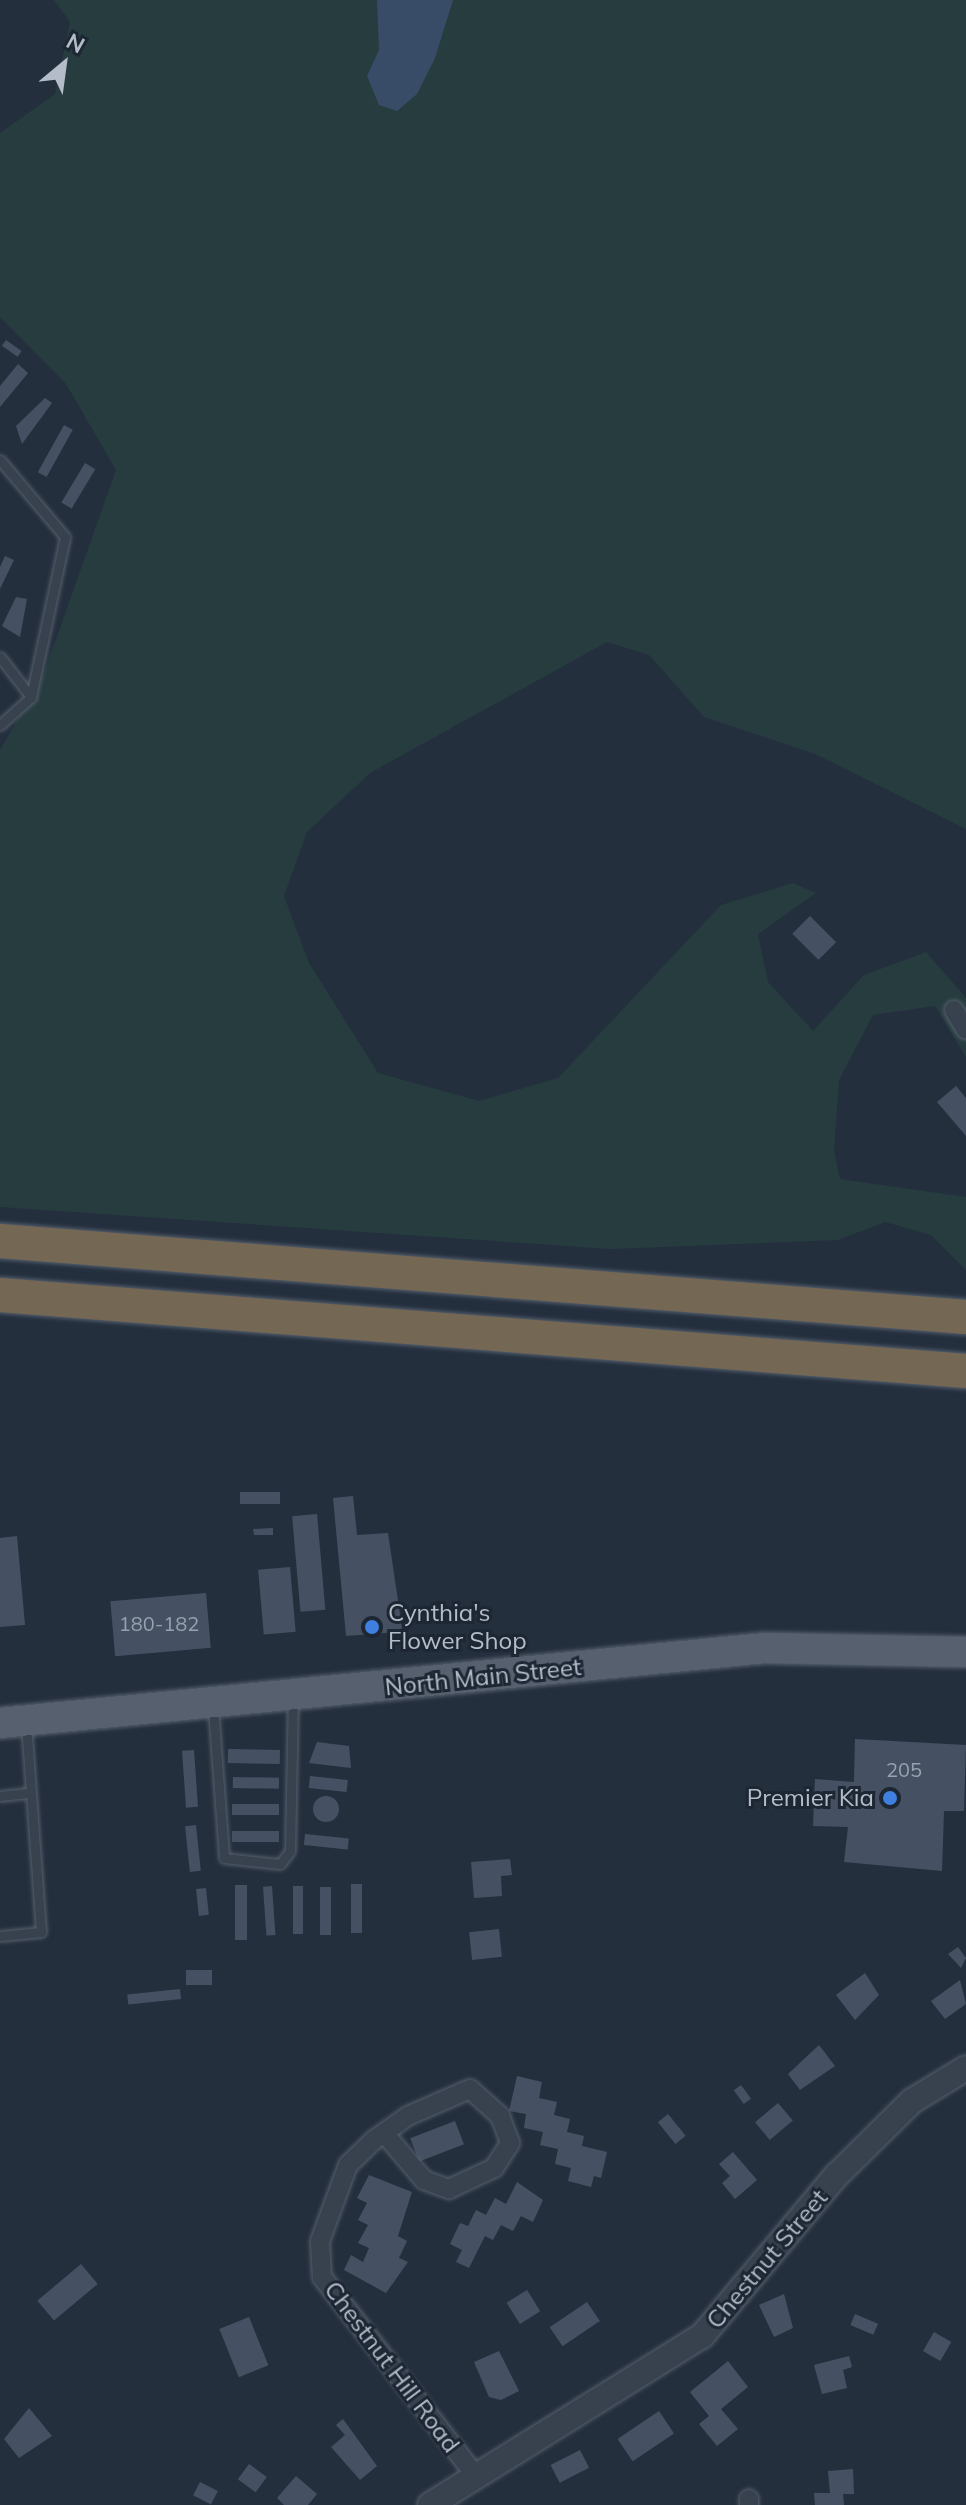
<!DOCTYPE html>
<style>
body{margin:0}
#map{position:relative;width:966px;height:2505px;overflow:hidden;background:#242f3e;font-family:Mulish,sans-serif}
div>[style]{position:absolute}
.green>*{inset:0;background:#263c3f}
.water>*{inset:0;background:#394c67}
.building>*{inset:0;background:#455162;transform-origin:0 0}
.round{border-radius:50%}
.roads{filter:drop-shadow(0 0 2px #565f6c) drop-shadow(0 0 2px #565f6c)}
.service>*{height:9px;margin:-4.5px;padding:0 4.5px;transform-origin:4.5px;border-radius:4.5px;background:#38414e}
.minor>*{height:18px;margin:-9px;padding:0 9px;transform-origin:9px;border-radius:9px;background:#38414e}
.tertiary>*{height:24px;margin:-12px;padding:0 12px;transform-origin:12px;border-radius:12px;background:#38414e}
.primary>*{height:30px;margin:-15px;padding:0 15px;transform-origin:15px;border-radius:15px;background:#56606e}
.motorway>*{height:34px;margin:-17px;padding:0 17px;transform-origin:17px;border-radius:17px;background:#746855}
.dots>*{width:22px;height:22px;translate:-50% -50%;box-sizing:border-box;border:4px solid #1d2633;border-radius:50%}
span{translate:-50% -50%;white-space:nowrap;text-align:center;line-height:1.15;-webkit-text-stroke:6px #1d2633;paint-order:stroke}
.number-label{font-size:20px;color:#98a1af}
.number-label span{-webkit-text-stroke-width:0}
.poi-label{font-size:24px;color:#b4bcc9}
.left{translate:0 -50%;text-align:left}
.right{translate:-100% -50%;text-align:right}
.street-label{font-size:24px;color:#b4bcc9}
.north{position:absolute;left:24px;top:24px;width:80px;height:80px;-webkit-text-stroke:6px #1d2633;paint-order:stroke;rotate:29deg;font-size:22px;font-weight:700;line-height:32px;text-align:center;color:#b4bcc9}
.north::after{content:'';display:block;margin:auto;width:28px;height:36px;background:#b4bcc9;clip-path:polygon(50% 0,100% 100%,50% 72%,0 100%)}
</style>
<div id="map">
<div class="green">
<div style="clip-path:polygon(54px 0,966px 0,966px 829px,815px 754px,704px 717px,649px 655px,607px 642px,370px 773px,307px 832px,284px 896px,309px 963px,378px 1073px,479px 1101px,558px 1078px,721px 905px,793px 883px,816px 893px,758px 934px,768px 982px,813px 1031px,864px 975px,926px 952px,966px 998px,966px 1057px,935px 1006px,873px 1015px,839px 1080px,834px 1150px,840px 1179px,966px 1197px,966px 1270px,931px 1235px,885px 1222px,838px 1240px,611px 1249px,0 1207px,0 750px,44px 673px,116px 470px,66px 384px,0 317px,0 133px,55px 94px,70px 22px)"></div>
</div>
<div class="water">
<div style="clip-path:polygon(377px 0,453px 0,435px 58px,417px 94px,397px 111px,379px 105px,367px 76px,379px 50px)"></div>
</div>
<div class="building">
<div style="left:6px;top:340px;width:19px;height:7px;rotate:35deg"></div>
<div style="clip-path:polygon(18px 364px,28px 373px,0 407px,0 386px)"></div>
<div style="clip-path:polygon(45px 398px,52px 403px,22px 444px,16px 426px)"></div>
<div style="left:64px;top:425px;width:10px;height:54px;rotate:29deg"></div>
<div style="left:85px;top:463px;width:12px;height:46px;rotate:31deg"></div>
<div style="clip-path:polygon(5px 556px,14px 560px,0 589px,0 567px)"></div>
<div style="clip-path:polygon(16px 597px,27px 599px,20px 637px,2px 626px)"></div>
<div style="left:810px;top:916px;width:37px;height:25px;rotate:45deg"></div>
<div style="clip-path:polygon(956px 1086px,966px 1098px,966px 1136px,937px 1102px)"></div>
<div style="left:280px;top:1492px;width:12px;height:40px;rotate:90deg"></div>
<div style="clip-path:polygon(353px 1496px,357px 1535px,388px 1533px,402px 1628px,397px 1632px,346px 1636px,333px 1498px)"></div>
<div style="left:317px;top:1514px;width:96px;height:25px;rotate:85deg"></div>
<div style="clip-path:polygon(273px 1528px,273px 1535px,254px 1535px,253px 1529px)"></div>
<div style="clip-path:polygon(17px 1536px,25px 1625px,0 1627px,0 1538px)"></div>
<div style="left:290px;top:1567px;width:65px;height:32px;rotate:85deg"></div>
<div style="left:206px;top:1593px;width:55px;height:96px;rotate:85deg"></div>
<div style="clip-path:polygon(855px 1739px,966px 1745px,964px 1811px,944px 1811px,942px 1871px,844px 1862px,848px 1827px,813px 1826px,815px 1779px,854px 1782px)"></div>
<div style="clip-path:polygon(317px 1742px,349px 1746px,351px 1768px,309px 1763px)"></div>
<div style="left:228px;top:1749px;width:52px;height:14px;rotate:1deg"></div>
<div style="left:194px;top:1750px;width:57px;height:12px;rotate:86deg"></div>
<div style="left:310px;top:1776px;width:38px;height:12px;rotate:6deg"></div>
<div style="left:233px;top:1777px;width:46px;height:11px;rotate:1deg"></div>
<div class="round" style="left:313px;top:1796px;width:26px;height:26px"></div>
<div style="left:232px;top:1804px;width:47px;height:11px"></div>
<div style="left:196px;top:1825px;width:46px;height:11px;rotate:84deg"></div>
<div style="left:279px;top:1831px;width:11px;height:47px;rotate:90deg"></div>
<div style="left:305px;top:1834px;width:44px;height:11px;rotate:6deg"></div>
<div style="clip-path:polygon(510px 1859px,512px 1875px,501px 1876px,502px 1896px,474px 1898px,471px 1862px)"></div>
<div style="left:351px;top:1884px;width:11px;height:49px"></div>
<div style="left:235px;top:1885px;width:12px;height:55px"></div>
<div style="left:272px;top:1886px;width:49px;height:9px;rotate:86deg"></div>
<div style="left:293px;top:1886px;width:10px;height:48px"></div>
<div style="left:320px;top:1887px;width:11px;height:48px"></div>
<div style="left:206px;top:1888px;width:27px;height:10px;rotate:84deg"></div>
<div style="left:499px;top:1929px;width:28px;height:30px;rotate:84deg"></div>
<div style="clip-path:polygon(958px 1947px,966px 1958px,961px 1968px,948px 1954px)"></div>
<div style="left:212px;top:1970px;width:15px;height:26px;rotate:90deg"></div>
<div style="clip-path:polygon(865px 1973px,879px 1995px,855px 2020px,836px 1995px)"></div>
<div style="clip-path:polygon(960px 1980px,966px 2004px,945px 2019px,931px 2001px)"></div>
<div style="left:180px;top:1989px;width:10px;height:53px;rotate:84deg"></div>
<div style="clip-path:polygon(819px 2045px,835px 2066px,800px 2090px,788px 2074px)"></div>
<div style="clip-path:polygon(517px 2076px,542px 2082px,539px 2098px,557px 2102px,554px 2115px,570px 2119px,567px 2132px,584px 2136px,582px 2146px,607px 2152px,601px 2178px,594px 2176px,591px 2187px,568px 2181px,571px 2168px,555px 2164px,558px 2149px,540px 2145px,543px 2132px,524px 2128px,526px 2114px,509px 2111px)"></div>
<div style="left:741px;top:2085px;width:17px;height:9px;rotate:54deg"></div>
<div style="left:778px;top:2103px;width:23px;height:30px;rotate:50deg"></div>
<div style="left:668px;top:2114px;width:28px;height:13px;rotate:51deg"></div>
<div style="left:455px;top:2121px;width:25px;height:48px;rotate:69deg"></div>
<div style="clip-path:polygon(733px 2152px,757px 2180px,735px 2199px,722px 2183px,730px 2176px,719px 2164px)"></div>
<div style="clip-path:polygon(369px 2175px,412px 2192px,398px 2236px,407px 2241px,399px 2258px,408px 2262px,386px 2293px,344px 2270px,351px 2255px,363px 2262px,369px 2248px,358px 2243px,368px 2225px,358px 2220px,367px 2203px,357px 2198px)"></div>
<div style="clip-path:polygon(517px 2182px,543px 2200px,533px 2222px,521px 2216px,513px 2231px,501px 2225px,493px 2240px,485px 2236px,469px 2268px,456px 2262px,462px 2250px,450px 2244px,460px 2223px,468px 2226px,476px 2210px,486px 2215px,495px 2198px,506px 2204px)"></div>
<div style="left:81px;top:2264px;width:26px;height:57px;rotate:50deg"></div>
<div style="left:527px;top:2290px;width:25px;height:24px;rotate:58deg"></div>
<div style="clip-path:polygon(784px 2294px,793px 2328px,774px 2337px,759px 2305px)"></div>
<div style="left:587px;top:2302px;width:23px;height:45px;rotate:56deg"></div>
<div style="left:855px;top:2314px;width:25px;height:12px;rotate:23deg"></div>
<div style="left:249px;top:2317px;width:52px;height:32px;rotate:68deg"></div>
<div style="left:934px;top:2332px;width:20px;height:22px;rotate:30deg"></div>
<div style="clip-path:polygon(499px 2351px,519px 2391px,501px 2400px,489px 2397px,474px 2362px)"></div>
<div style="clip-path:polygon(849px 2356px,852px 2367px,843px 2370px,847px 2388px,822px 2394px,814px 2365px)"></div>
<div style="clip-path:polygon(728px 2361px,748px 2387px,721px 2409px,738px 2429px,717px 2446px,699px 2424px,709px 2416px,690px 2392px)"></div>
<div style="clip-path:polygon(29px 2408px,52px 2436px,19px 2458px,4px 2439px)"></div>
<div style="left:659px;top:2411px;width:27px;height:50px;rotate:56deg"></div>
<div style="clip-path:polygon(343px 2419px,377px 2466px,360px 2480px,331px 2447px,345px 2435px,336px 2425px)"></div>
<div style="left:580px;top:2450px;width:20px;height:33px;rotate:63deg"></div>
<div style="left:249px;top:2464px;width:22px;height:19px;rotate:36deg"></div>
<div style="clip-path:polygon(853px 2469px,854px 2494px,843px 2494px,844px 2505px,815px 2505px,814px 2493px,830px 2493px,828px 2471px)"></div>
<div style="clip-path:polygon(296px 2476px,317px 2494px,308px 2505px,284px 2505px,277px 2498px)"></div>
<div style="left:200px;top:2482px;width:20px;height:15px;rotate:27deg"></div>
</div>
<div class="roads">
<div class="service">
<div style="left:0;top:460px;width:101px;rotate:49.8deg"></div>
<div style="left:65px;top:537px;width:164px;rotate:102deg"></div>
<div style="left:31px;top:697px;width:42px;rotate:137.9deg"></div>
<div style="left:0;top:657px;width:51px;rotate:52.2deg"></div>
<div style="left:213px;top:1707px;width:151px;rotate:85.8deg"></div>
<div style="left:224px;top:1858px;width:56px;rotate:6.1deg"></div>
<div style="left:280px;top:1864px;width:16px;rotate:-52deg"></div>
<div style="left:290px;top:1851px;width:154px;rotate:-88.9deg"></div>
<div style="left:0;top:1796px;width:28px;rotate:-6deg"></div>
<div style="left:0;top:1936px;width:41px;rotate:-5.6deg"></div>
<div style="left:41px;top:1932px;width:209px;rotate:-94.1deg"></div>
</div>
<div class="minor">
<div style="left:954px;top:1010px;width:23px;rotate:59deg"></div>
<div style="left:384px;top:2133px;width:62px;rotate:49.6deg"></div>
<div style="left:424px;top:2180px;width:27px;rotate:20deg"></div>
<div style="left:449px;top:2189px;width:50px;rotate:-25deg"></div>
<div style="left:494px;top:2168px;width:30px;rotate:-57deg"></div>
<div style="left:510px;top:2143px;width:29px;rotate:-110deg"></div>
<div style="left:500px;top:2116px;width:40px;rotate:-138deg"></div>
<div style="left:470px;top:2089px;width:68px;rotate:156.5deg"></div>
<div style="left:408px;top:2116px;width:29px;rotate:145deg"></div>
<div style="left:384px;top:2133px;width:11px;rotate:146deg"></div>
<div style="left:375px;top:2139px;width:37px;rotate:136deg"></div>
<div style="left:348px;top:2165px;width:81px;rotate:110.2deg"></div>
<div style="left:320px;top:2241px;width:36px;rotate:87deg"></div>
<div style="left:322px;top:2277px;width:249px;rotate:52.3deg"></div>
<div style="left:749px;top:2499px;width:6px;rotate:90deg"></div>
</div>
<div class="tertiary">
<div style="left:430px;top:2505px;width:320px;rotate:-31.9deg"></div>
<div style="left:702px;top:2336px;width:209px;rotate:-50.1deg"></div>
<div style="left:836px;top:2176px;width:107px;rotate:-44.6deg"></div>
<div style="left:912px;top:2101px;width:63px;rotate:-31.4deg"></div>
</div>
<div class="primary">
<div style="left:0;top:1723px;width:769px;rotate:-5.6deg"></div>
<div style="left:765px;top:1648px;width:201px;rotate:1.1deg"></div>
</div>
<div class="motorway">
<div style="left:0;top:1241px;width:969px;rotate:4.5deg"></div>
<div style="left:0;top:1295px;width:969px;rotate:4.5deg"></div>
</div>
</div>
<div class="dots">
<div style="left:372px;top:1627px;background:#3f7fe0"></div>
<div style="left:890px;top:1798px;background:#3f7fe0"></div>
</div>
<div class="number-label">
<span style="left:159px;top:1623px">180-182</span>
<span style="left:904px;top:1769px">205</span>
</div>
<div class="poi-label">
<span class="left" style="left:388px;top:1627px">Cynthia's<br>Flower Shop</span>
<span class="right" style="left:874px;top:1798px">Premier Kia</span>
</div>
<div class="street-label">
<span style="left:483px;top:1677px;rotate:-6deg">North Main Street</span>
<span style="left:767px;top:2259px;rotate:-50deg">Chestnut Street</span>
<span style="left:392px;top:2367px;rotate:53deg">Chestnut Hill Road</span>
</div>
<div class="north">N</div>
</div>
